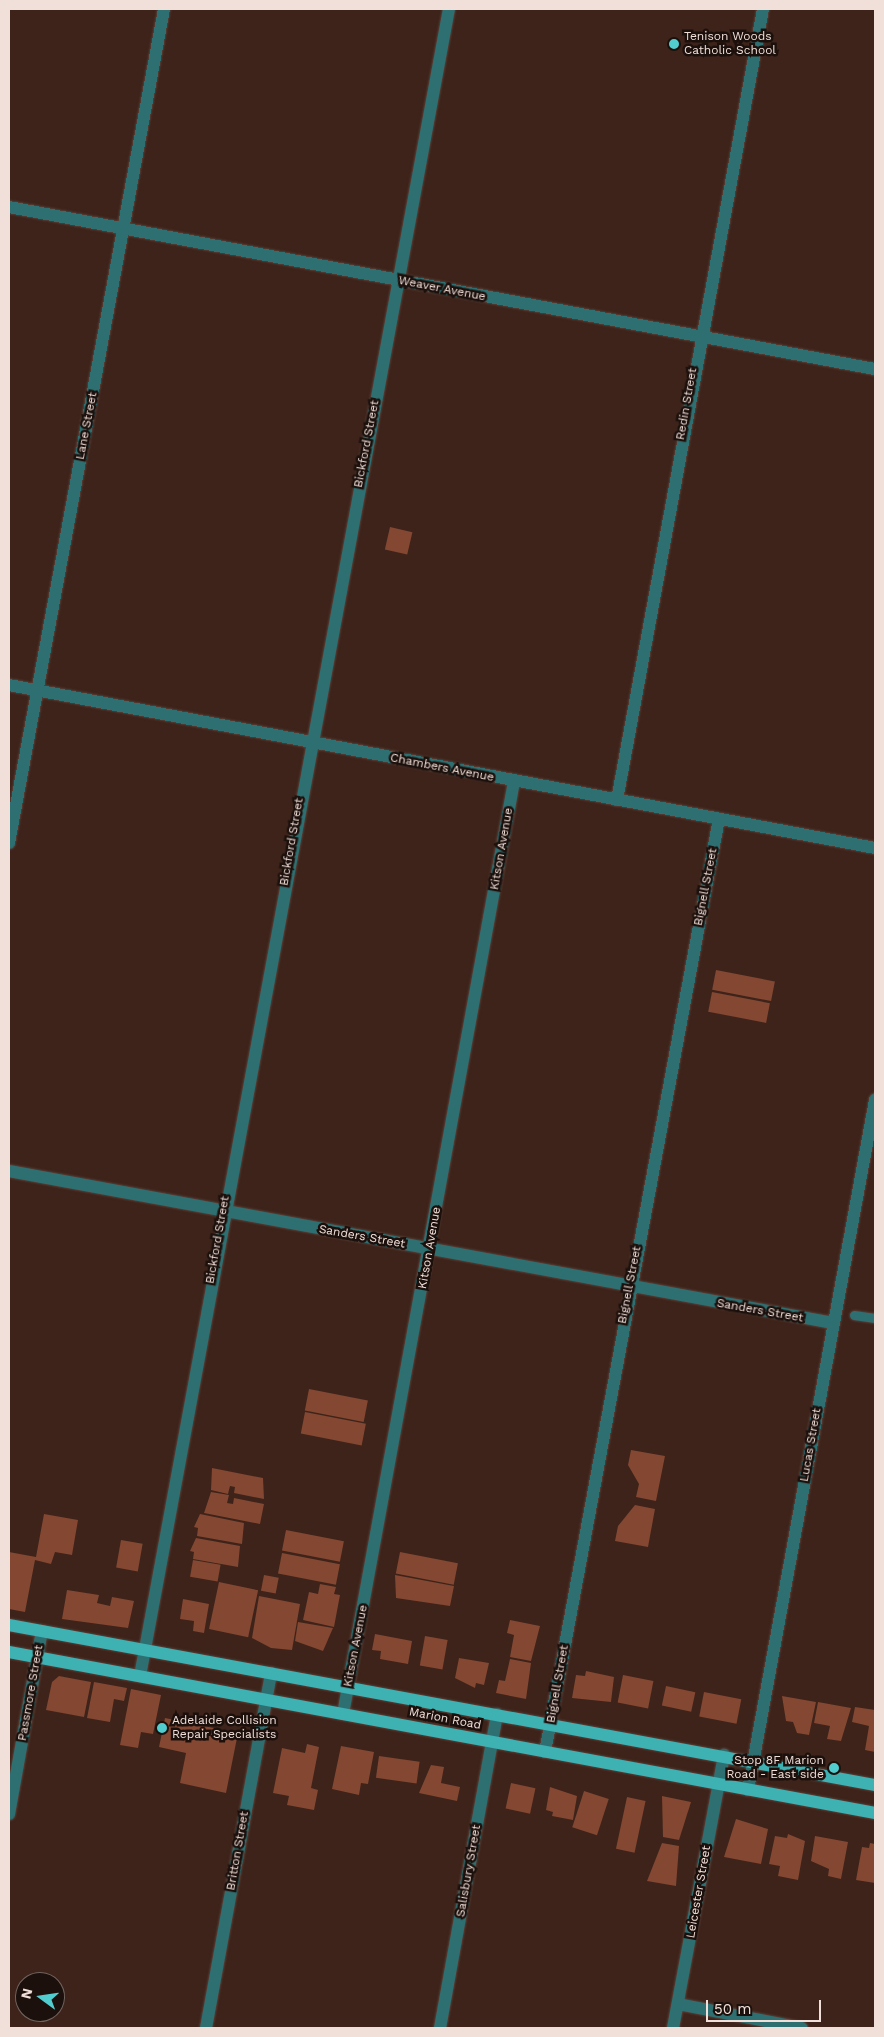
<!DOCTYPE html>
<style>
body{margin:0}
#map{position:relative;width:884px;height:2037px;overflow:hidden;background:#3d231a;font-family:"Work Sans",sans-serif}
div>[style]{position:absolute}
.building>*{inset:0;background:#834732;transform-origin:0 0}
.roads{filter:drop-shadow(0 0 1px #5a4139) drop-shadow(0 0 1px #5a4139)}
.lane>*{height:9px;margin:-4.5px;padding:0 4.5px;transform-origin:4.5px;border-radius:4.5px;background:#2e7072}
.street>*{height:12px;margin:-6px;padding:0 6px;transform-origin:6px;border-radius:6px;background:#2e7072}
.primary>*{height:12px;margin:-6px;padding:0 6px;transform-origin:6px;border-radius:6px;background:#3eb1b3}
.dots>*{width:14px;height:14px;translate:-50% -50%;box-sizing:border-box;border:2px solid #1c100c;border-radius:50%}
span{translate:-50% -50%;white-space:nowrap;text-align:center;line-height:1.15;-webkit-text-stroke:5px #1c100c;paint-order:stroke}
.poi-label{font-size:12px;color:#f1dfd9}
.left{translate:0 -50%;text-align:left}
.right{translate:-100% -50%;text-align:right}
.street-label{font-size:12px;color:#f1dfd9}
.frame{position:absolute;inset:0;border:10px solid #f1dfd9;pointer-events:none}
.north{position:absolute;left:15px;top:1972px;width:50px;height:50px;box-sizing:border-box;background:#1c100c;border:1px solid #71635e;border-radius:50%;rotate:284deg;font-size:14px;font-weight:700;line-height:20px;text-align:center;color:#f1dfd9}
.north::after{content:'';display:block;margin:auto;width:18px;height:22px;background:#52cdcf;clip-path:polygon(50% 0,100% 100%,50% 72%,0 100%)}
.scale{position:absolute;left:706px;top:2000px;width:115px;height:22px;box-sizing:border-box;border:2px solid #f1dfd9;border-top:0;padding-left:6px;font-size:15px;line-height:18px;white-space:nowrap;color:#f1dfd9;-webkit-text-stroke:4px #1c100c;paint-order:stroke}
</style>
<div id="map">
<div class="building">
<div style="left:390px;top:527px;width:23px;height:23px;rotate:13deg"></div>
<div style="left:716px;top:970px;width:60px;height:20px;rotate:11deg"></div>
<div style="left:712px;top:992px;width:59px;height:20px;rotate:11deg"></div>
<div style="left:309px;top:1389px;width:60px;height:22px;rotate:11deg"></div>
<div style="left:305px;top:1412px;width:62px;height:22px;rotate:11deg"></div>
<div style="clip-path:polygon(631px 1450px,665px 1456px,656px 1501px,636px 1497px,639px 1484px,628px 1465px)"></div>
<div style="clip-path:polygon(212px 1468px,263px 1478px,264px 1499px,234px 1493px,235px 1487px,230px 1486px,228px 1494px,211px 1490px)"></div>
<div style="clip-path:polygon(211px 1492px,229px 1495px,227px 1503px,233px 1504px,234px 1498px,264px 1504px,260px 1524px,204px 1513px)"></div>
<div style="clip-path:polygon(635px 1505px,655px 1509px,648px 1547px,615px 1541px,618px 1526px)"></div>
<div style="clip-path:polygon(44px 1514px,78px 1520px,72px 1555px,55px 1552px,51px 1564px,35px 1560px,25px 1612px,9px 1609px,9px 1552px,36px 1557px)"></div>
<div style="clip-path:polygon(200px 1514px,244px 1523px,242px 1544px,197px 1536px,198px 1528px,194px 1527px)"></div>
<div style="left:286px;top:1530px;width:59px;height:21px;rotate:11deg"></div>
<div style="clip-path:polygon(196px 1538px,240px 1546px,238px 1567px,193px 1559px,194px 1552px,190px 1551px)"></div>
<div style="left:121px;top:1540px;width:22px;height:28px;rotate:10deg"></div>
<div style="left:400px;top:1552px;width:59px;height:22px;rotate:11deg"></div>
<div style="left:282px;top:1553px;width:59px;height:21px;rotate:11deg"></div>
<div style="left:193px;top:1560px;width:28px;height:17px;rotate:10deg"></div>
<div style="left:264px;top:1575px;width:15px;height:16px;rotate:11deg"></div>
<div style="clip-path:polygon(395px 1575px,454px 1586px,450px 1606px,396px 1598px)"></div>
<div style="left:219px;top:1582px;width:40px;height:48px;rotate:12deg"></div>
<div style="clip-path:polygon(320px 1584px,336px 1587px,334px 1594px,340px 1595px,334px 1627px,303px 1620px,309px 1592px,318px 1594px)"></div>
<div style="clip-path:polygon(67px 1590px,99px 1595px,97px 1603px,110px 1606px,112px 1597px,134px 1601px,128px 1628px,62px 1619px)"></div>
<div style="clip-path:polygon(259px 1596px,300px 1604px,292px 1650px,271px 1648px,252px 1638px)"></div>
<div style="clip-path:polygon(183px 1599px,209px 1604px,204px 1633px,193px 1631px,194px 1621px,180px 1619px)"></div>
<div style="clip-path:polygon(510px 1620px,540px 1626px,531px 1661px,510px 1657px,514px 1635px,507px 1633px)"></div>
<div style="clip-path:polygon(298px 1622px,333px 1628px,323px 1651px,295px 1641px)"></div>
<div style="clip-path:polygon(375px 1634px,412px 1641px,408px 1664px,380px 1659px,381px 1651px,372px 1650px)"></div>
<div style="left:425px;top:1636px;width:23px;height:30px;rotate:10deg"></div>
<div style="clip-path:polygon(459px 1658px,489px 1663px,484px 1685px,476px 1683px,475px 1688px,455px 1678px)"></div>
<div style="clip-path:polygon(510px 1659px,531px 1663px,526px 1699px,496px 1693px,499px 1680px,505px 1681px)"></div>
<div style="clip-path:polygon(586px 1671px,614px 1677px,611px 1702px,572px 1698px,576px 1675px,585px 1676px)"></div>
<div style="left:623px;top:1675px;width:31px;height:28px;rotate:11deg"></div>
<div style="clip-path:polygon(59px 1676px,91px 1682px,84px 1717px,46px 1710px,52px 1682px)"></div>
<div style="clip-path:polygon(94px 1682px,127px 1688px,124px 1701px,114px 1699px,110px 1722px,87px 1718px)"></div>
<div style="left:666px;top:1686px;width:30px;height:20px;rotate:12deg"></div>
<div style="clip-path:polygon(131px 1689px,161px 1695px,153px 1734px,141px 1732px,138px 1748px,120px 1745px)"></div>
<div style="left:704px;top:1692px;width:38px;height:25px;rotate:11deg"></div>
<div style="clip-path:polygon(782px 1696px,816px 1702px,809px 1735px,797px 1733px,793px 1722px,786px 1721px)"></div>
<div style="clip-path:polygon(818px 1702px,851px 1708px,841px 1741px,827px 1739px,830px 1726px,814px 1723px)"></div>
<div style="clip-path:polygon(855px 1707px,875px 1710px,875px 1752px,865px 1750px,869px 1726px,852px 1722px)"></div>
<div style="clip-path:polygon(165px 1718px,238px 1733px,226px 1793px,180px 1783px,186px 1753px,159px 1747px)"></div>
<div style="clip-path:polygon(307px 1744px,319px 1747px,311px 1788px,318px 1790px,314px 1810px,287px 1805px,289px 1796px,273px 1793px,282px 1748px,305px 1753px)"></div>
<div style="clip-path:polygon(341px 1746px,374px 1752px,368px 1784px,361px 1783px,359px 1795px,332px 1789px)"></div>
<div style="left:379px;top:1756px;width:41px;height:22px;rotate:8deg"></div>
<div style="clip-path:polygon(431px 1765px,444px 1767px,441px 1783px,460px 1787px,457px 1801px,419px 1793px)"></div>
<div style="left:511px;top:1783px;width:25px;height:26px;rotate:12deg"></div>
<div style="clip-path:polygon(550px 1787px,577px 1796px,573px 1820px,552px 1816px,553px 1812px,546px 1810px)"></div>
<div style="left:584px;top:1791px;width:26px;height:38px;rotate:18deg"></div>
<div style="clip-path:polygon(662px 1796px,691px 1802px,679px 1840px,663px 1837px)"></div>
<div style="left:627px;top:1797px;width:19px;height:53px;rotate:12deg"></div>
<div style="clip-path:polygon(736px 1819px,768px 1829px,761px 1864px,724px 1857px)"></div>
<div style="clip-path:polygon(788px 1834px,805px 1841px,798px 1880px,778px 1876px,780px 1866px,769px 1864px,775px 1836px,787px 1838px)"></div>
<div style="clip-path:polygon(815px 1836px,848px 1842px,841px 1879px,828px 1876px,829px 1869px,811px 1861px)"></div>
<div style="clip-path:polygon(662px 1843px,679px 1846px,676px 1886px,647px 1881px)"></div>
<div style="clip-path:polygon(870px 1843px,875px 1844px,875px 1883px,856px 1880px,862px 1847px,869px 1848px)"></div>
</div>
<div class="roads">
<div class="lane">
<div style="left:854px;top:1315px;width:21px;rotate:8deg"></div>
</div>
<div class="street">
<div style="left:9px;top:207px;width:881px;rotate:10.6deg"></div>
<div style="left:9px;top:685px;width:881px;rotate:10.66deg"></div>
<div style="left:617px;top:800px;width:804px;rotate:-79.54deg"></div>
<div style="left:9px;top:843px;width:848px;rotate:-79.47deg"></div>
<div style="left:9px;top:1171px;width:838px;rotate:10.45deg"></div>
<div style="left:140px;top:1676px;width:1695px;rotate:-79.5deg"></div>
<div style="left:343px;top:1714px;width:949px;rotate:-79.61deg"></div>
<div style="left:545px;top:1752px;width:949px;rotate:-79.44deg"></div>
<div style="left:748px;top:1790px;width:702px;rotate:-79.57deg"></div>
<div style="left:9px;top:1814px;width:186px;rotate:-79.8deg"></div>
<div style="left:678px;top:2004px;width:126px;rotate:11deg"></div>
<div style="left:206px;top:2028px;width:361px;rotate:-79.6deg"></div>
<div style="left:440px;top:2028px;width:319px;rotate:-79.7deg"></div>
<div style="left:673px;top:2028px;width:278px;rotate:-79.4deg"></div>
</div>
<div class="primary">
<div style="left:9px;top:1625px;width:881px;rotate:10.47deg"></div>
<div style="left:9px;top:1652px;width:881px;rotate:10.53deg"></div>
</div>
</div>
<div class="dots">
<div style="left:674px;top:44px;background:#52cdcf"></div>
<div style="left:162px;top:1728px;background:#52cdcf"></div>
<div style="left:834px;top:1768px;background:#52cdcf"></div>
</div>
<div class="poi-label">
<span class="left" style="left:684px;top:44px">Tenison Woods<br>Catholic School</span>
<span class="left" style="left:172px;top:1728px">Adelaide Collision<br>Repair Specialists</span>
<span class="right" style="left:824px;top:1768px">Stop 8F Marion<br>Road - East side</span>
</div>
<div class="street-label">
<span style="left:442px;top:289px;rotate:11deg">Weaver Avenue</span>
<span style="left:687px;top:404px;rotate:-80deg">Redin Street</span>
<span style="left:87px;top:426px;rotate:-79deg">Lane Street</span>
<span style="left:367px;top:444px;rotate:-79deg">Bickford Street</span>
<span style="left:442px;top:768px;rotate:11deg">Chambers Avenue</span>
<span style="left:292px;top:842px;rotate:-80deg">Bickford Street</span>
<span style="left:502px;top:849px;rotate:-80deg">Kitson Avenue</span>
<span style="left:706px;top:887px;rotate:-79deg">Bignell Street</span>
<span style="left:362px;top:1237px;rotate:10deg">Sanders Street</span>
<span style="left:218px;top:1240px;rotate:-80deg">Bickford Street</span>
<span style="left:430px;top:1248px;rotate:-80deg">Kitson Avenue</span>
<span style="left:630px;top:1285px;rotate:-79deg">Bignell Street</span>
<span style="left:760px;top:1311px;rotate:10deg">Sanders Street</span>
<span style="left:811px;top:1445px;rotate:-80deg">Lucas Street</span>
<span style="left:356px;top:1646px;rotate:-79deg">Kitson Avenue</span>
<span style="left:558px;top:1684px;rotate:-80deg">Bignell Street</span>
<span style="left:31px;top:1693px;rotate:-80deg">Passmore Street</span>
<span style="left:445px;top:1719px;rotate:11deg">Marion Road</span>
<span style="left:238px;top:1851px;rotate:-80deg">Britton Street</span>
<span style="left:469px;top:1871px;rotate:-80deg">Salisbury Street</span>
<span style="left:699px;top:1892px;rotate:-80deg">Leicester Street</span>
</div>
<div class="frame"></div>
<div class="north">N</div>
<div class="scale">50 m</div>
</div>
